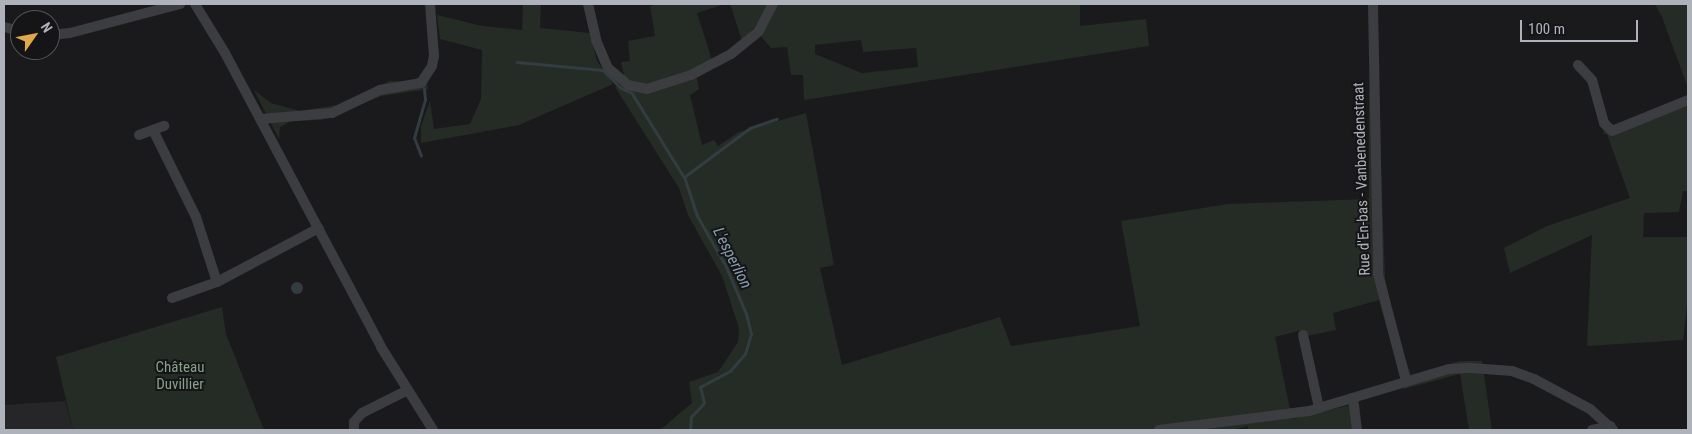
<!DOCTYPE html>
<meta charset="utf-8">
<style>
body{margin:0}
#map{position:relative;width:1692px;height:434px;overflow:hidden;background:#1a1a1c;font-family:"Roboto Condensed",sans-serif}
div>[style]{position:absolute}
.built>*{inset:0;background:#262629}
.green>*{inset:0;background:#242c25}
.water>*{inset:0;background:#333c41}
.round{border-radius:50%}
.stream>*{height:2.5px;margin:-1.25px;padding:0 1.25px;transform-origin:1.25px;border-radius:1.25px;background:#333c41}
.minor>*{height:10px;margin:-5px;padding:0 5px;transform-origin:5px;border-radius:5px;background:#3b3d41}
span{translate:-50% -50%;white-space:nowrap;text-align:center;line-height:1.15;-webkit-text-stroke:4px #151517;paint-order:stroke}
.street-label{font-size:15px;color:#aeb2ba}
.park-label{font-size:15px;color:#87a387}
.water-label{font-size:16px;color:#88a1b2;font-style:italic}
.frame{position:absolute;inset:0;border:5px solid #aeb2ba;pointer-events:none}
.north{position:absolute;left:10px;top:10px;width:50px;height:50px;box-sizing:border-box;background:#151517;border:1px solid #525458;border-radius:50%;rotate:57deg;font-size:14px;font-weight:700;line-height:20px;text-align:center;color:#aeb2ba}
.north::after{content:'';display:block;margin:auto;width:18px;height:22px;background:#e2a74c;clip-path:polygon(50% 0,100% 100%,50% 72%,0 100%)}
.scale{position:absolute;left:1520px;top:20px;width:118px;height:22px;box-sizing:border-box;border:2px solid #aeb2ba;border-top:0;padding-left:6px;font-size:15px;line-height:18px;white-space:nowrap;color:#aeb2ba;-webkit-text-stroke:4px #151517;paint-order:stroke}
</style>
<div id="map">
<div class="built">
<div style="clip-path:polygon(65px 401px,73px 430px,4px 430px,4px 405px)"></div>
</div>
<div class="green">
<div style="clip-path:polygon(523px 4px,541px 4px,540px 28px,590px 33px,597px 61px,613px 84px,519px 125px,421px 143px,421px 126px,430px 101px,434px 129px,470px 124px,481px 99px,482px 50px,440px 39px,437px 15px,482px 26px,522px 30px)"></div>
<div style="clip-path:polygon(659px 4px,725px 4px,697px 13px,712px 60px,695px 69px,699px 89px,690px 95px,702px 145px,714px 140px,718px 146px,739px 132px,806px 113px,834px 265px,820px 268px,842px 365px,1000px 317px,1011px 346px,1140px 326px,1121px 221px,1228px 204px,1369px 199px,1369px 91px,1378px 90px,1385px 278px,1396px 331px,1411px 375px,1460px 361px,1482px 361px,1492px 430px,1469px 430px,1460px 374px,1404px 389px,1379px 300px,1333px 313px,1336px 330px,1307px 336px,1302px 330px,1275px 337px,1292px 419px,1359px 403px,1362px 430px,1248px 430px,1248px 426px,1231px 430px,660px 430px,692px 403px,689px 382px,718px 372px,738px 342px,739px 328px,722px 276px,688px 215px,679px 188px,615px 87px,620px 85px,627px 88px,621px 62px,630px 61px,628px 41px,655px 36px,650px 6px)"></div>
<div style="clip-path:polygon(evenodd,730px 4px,1080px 4px,1080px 26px,1146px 19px,1149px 46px,804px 100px,803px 75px,791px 75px,787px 47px,771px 48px,754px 28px,742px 41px,730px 4px,861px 40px,863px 52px,916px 48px,918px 67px,862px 73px,815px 54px,815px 45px,861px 40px)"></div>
<div style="clip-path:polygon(1655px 4px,1688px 4px,1688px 88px,1662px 17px)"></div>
<div style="clip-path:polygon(426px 73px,428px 89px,382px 96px,321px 120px,291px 121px,280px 127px,279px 139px,254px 90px,271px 103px,300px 111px,337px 105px,390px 81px,410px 82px)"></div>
<div style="clip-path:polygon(1592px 92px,1609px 123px,1615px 126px,1688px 97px,1688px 191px,1683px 191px,1679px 212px,1644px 213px,1643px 237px,1688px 237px,1688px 297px,1683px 340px,1587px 346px,1592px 235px,1510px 273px,1504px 248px,1547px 226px,1630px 198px,1607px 134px,1604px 134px)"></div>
<div style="clip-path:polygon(222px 307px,226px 334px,264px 430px,73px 430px,56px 357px)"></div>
</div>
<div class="water">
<div class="round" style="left:291px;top:282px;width:12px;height:12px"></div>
</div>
<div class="stream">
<div style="left:517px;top:62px;width:86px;rotate:5.3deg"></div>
<div style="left:603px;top:70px;width:25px;rotate:45deg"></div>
<div style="left:621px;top:88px;width:12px;rotate:24deg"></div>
<div style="left:632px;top:93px;width:99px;rotate:58.2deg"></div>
<div style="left:421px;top:156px;width:19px;rotate:-111deg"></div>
<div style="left:414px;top:138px;width:40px;rotate:-74deg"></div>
<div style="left:425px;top:100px;width:11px;rotate:-95deg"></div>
<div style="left:690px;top:430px;width:13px;rotate:-86deg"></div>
<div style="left:691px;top:417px;width:19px;rotate:-47deg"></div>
<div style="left:704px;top:403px;width:16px;rotate:-104deg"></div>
<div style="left:700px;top:387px;width:34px;rotate:-28deg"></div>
<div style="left:730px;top:371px;width:23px;rotate:-49deg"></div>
<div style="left:745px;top:354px;width:21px;rotate:-73deg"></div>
<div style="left:751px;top:334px;width:21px;rotate:-104deg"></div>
<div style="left:746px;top:314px;width:51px;rotate:-113.1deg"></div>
<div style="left:726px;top:267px;width:59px;rotate:-119.6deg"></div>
<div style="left:697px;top:216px;width:41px;rotate:-108.4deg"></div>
<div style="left:684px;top:177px;width:82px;rotate:-36.6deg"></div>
<div style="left:750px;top:128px;width:28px;rotate:-19deg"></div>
</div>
<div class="minor">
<div style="left:195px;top:4px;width:57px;rotate:58.5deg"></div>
<div style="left:225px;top:53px;width:333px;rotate:62deg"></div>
<div style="left:381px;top:347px;width:98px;rotate:57.9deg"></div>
<div style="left:588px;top:4px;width:37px;rotate:77deg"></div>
<div style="left:596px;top:40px;width:30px;rotate:67deg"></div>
<div style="left:608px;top:68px;width:26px;rotate:40deg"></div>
<div style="left:628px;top:85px;width:19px;rotate:12deg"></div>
<div style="left:647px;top:89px;width:46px;rotate:-17.7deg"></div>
<div style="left:691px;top:75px;width:45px;rotate:-27.7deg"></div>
<div style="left:731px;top:54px;width:36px;rotate:-39deg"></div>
<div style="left:759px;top:31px;width:30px;rotate:-63deg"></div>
<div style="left:1373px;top:4px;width:270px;rotate:88.9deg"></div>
<div style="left:1378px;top:274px;width:111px;rotate:75.3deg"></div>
<div style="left:4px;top:27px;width:16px;rotate:14deg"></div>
<div style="left:50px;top:35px;width:20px;rotate:-6deg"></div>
<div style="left:70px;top:33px;width:114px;rotate:-14.8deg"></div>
<div style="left:1578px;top:65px;width:21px;rotate:47deg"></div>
<div style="left:1592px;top:80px;width:45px;rotate:74.4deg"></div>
<div style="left:1604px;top:123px;width:11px;rotate:45deg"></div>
<div style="left:1612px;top:131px;width:82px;rotate:-22.2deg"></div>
<div style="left:261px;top:119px;width:71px;rotate:-4.8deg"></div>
<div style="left:332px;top:113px;width:53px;rotate:-25.6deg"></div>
<div style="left:380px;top:90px;width:42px;rotate:-9.7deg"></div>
<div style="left:421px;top:83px;width:20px;rotate:-57deg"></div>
<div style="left:432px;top:66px;width:10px;rotate:-79deg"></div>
<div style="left:434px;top:56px;width:52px;rotate:-94.4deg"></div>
<div style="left:153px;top:130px;width:97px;rotate:63.7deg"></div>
<div style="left:196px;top:217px;width:68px;rotate:72.1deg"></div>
<div style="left:139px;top:135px;width:27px;rotate:-20deg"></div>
<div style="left:172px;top:298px;width:48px;rotate:-19.6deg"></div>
<div style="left:217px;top:282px;width:115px;rotate:-27.9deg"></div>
<div style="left:1303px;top:335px;width:75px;rotate:77.6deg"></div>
<div style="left:1353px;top:398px;width:32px;rotate:83deg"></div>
<div style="left:354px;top:430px;width:8px;rotate:-90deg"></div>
<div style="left:354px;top:422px;width:12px;rotate:-48deg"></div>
<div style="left:362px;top:413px;width:49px;rotate:-26.6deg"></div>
<div style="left:1159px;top:430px;width:151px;rotate:-7.2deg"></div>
<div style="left:1309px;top:411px;width:146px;rotate:-16.7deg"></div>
<div style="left:1449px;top:369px;width:22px;rotate:-3deg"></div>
<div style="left:1471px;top:368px;width:41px;rotate:4.2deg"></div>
<div style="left:1512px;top:371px;width:23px;rotate:20deg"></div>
<div style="left:1534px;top:379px;width:64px;rotate:28.2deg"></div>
<div style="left:1590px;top:409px;width:31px;rotate:42deg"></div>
<div style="left:1592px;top:430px;width:19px;rotate:-12deg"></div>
</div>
<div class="street-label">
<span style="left:1362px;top:179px;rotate:-92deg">Rue d'En-bas - Vanbenedenstraat</span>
</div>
<div class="park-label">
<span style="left:180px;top:376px">Château<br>Duvillier</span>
</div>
<div class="water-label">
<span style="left:732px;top:258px;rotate:63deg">L'esperlion</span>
</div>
<div class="frame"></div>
<div class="north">N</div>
<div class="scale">100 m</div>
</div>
